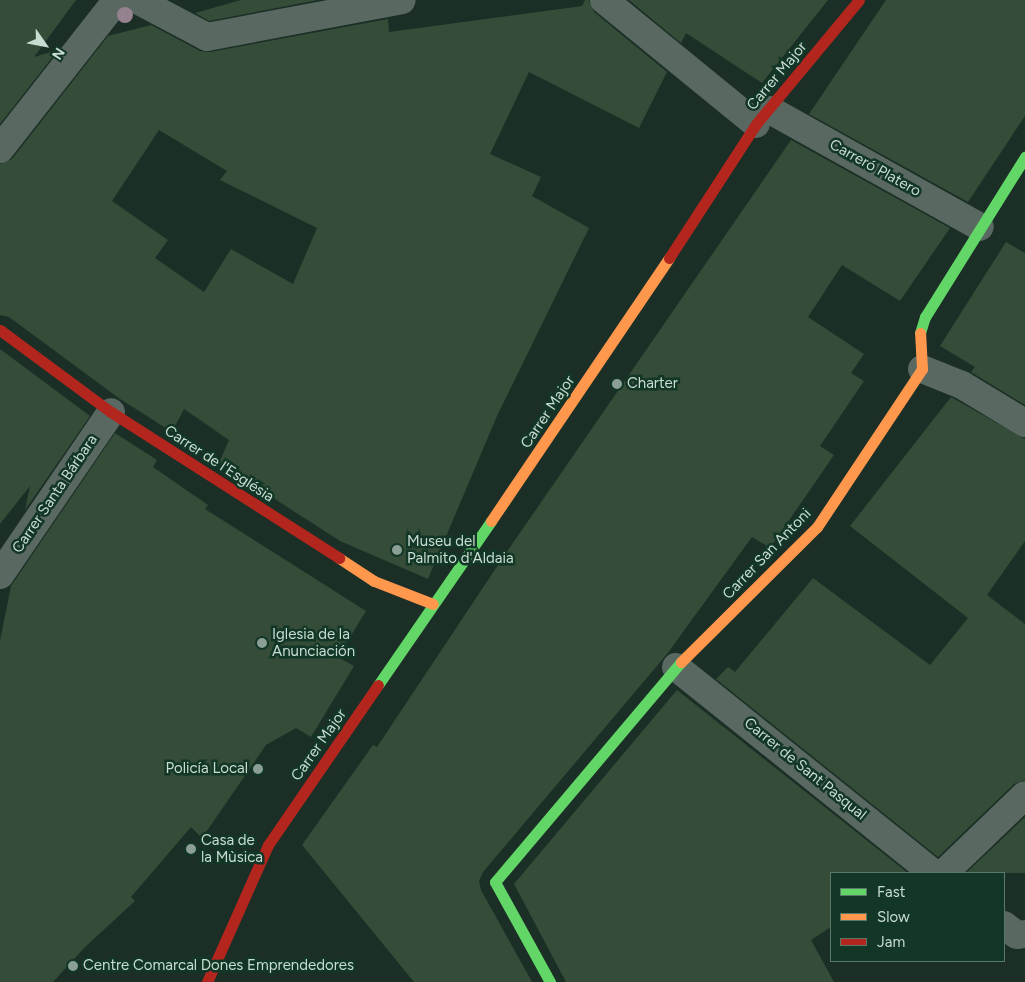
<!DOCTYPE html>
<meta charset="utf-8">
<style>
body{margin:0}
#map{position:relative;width:1025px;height:982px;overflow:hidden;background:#1b2f26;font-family:Figtree,sans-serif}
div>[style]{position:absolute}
.building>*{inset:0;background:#344c38}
.street>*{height:28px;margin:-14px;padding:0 14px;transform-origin:14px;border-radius:14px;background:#596861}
.fast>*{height:11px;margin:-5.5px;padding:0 5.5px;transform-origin:5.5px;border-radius:5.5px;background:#63d668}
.slow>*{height:11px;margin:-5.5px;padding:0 5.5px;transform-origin:5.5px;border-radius:5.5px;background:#ff974d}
.jam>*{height:11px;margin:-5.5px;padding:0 5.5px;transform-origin:5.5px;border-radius:5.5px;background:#b3261e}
.trees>*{width:16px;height:16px;margin:-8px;border-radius:50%;background:#95828e}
.dots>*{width:14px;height:14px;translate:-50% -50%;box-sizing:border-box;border:2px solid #133727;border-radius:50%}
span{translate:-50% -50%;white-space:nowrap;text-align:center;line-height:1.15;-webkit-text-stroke:5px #133727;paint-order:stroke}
.street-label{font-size:15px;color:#c8dcd1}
.poi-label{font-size:15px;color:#c8dcd1}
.left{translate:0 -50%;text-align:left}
.right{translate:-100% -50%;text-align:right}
.legend{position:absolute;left:830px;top:872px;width:175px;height:90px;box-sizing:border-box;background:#133727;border:1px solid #5b796b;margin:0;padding:6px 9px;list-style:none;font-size:15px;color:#c8dcd1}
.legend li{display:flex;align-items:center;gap:10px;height:25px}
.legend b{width:25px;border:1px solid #5b796b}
.north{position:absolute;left:20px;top:20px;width:50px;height:50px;-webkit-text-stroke:4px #133727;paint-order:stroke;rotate:123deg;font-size:14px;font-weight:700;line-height:20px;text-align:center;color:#c8dcd1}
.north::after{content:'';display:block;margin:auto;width:18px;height:22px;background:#c8dcd1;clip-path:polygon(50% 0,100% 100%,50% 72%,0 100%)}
</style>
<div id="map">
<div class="building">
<div style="clip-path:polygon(0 0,76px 0,34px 57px,58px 50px,0 124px)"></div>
<div style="clip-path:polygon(241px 0,318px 0,209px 21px,195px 13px)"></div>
<div style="clip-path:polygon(evenodd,585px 0,589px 0,594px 12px,667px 72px,639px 128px,529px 72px,490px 154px,541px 177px,532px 196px,589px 228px,497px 416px,428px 579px,340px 541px,219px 463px,229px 440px,184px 409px,172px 432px,120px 399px,9px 317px,0 315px,0 164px,12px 159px,108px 36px,151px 25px,200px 51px,210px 52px,388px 19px,389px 32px,582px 6px,585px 0,159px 130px,227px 171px,220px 180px,317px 228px,293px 284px,231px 249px,204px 292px,155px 258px,168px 240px,112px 201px,159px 130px)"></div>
<div style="clip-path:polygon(629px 0,828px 0,762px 83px,686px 33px,681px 43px)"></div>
<div style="clip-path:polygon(886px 0,1025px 0,1025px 116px,968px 202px,809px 114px)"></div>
<div style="clip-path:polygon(791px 140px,950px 228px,900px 301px,842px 265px,808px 317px,864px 354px,851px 373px,864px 381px,820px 446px,834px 455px,770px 548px,752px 537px,667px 654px,483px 872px,479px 881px,481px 890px,532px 982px,414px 982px,302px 845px,373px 745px,377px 747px,506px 553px)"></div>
<div style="clip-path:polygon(1006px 242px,1025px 253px,1025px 405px,971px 372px,975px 367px,940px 346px)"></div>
<div style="clip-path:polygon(0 349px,90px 416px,25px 510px,30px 486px,0 524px)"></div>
<div style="clip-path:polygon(951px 397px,1025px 439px,1025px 541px,987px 595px,1025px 624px,1025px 780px,1014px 784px,938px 857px,716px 679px,728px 667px,735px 672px,813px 578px,930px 665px,968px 618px,850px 526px)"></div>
<div style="clip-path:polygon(115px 433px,157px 460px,153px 467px,208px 505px,205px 509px,366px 611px,338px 657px,354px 666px,311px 737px,296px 728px,266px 745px,202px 838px,191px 827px,131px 897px,135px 901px,85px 947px,53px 982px,0 982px,0 641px,11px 586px)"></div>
<div style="clip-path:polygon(677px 690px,908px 873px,831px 873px,831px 927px,811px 940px,834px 982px,566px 982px,514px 884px)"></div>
<div style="clip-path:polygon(1025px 817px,1025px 873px,966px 873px)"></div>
</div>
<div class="street">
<div style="left:137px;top:0;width:79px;rotate:27.9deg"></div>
<div style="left:207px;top:37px;width:198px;rotate:-10.7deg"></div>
<div style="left:604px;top:0;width:196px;rotate:39.2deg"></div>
<div style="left:770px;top:110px;width:240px;rotate:29.1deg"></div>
<div style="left:0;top:149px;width:189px;rotate:-51.9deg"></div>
<div style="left:922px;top:369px;width:43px;rotate:21.8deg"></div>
<div style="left:962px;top:385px;width:74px;rotate:31.1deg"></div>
<div style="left:0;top:575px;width:197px;rotate:-55.7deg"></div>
<div style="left:676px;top:667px;width:329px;rotate:38.7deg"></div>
<div style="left:944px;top:873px;width:112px;rotate:-43.9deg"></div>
<div style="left:1004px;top:925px;width:16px;rotate:38deg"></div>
<div style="left:1017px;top:935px;width:8px;rotate:-7deg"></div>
</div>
<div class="fast">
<div style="left:920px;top:333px;width:17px;rotate:-73deg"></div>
<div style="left:925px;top:317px;width:189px;rotate:-58deg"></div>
<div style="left:378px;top:685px;width:199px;rotate:-55.4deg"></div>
<div style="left:550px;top:982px;width:114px;rotate:-118.8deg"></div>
<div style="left:495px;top:882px;width:288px;rotate:-49.8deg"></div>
</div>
<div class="slow">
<div style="left:491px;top:521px;width:318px;rotate:-55.9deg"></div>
<div style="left:339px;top:558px;width:42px;rotate:33.3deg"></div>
<div style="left:374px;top:581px;width:63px;rotate:21.3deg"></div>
<div style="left:681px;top:662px;width:192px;rotate:-44.8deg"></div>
<div style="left:817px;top:527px;width:190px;rotate:-56.4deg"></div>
<div style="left:922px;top:369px;width:36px;rotate:-93deg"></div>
</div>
<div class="jam">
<div style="left:669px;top:258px;width:160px;rotate:-57deg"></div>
<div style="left:756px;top:124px;width:161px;rotate:-50.3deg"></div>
<div style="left:0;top:330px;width:138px;rotate:36.5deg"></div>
<div style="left:111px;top:412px;width:271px;rotate:32.6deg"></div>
<div style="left:207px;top:982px;width:150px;rotate:-66deg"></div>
<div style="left:268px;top:845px;width:194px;rotate:-55.5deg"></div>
</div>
<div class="trees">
<div style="left:125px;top:15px"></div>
</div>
<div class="dots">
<div style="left:617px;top:384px;background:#8b9f95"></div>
<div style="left:397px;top:550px;background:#8b9f95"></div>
<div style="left:262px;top:643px;background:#8b9f95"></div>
<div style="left:258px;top:769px;background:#8b9f95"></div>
<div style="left:191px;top:849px;background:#8b9f95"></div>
<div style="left:73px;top:966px;background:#8b9f95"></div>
</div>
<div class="street-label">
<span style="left:777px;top:76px;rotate:-50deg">Carrer Major</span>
<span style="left:875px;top:168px;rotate:29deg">Carreró Platero</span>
<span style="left:548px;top:412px;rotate:-56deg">Carrer Major</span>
<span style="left:219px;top:464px;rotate:33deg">Carrer de l'Església</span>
<span style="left:55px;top:494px;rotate:-56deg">Carrer Santa Bárbara</span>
<span style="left:767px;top:554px;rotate:-46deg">Carrer San Antoni</span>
<span style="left:319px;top:745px;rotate:-55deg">Carrer Major</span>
<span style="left:805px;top:769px;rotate:39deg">Carrer de Sant Pasqual</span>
</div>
<div class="poi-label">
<span class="left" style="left:627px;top:384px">Charter</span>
<span class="left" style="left:407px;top:550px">Museu del<br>Palmito d'Aldaia</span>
<span class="left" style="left:272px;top:643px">Iglesia de la<br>Anunciación</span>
<span class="right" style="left:248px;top:769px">Policía Local</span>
<span class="left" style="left:201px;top:849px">Casa de<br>la Mùsica</span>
<span class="left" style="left:83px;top:966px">Centre Comarcal Dones Emprendedores</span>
</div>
<ul class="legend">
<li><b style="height:6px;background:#63d668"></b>Fast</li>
<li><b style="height:6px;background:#ff974d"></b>Slow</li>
<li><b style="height:6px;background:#b3261e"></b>Jam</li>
</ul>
<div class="north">N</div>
</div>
